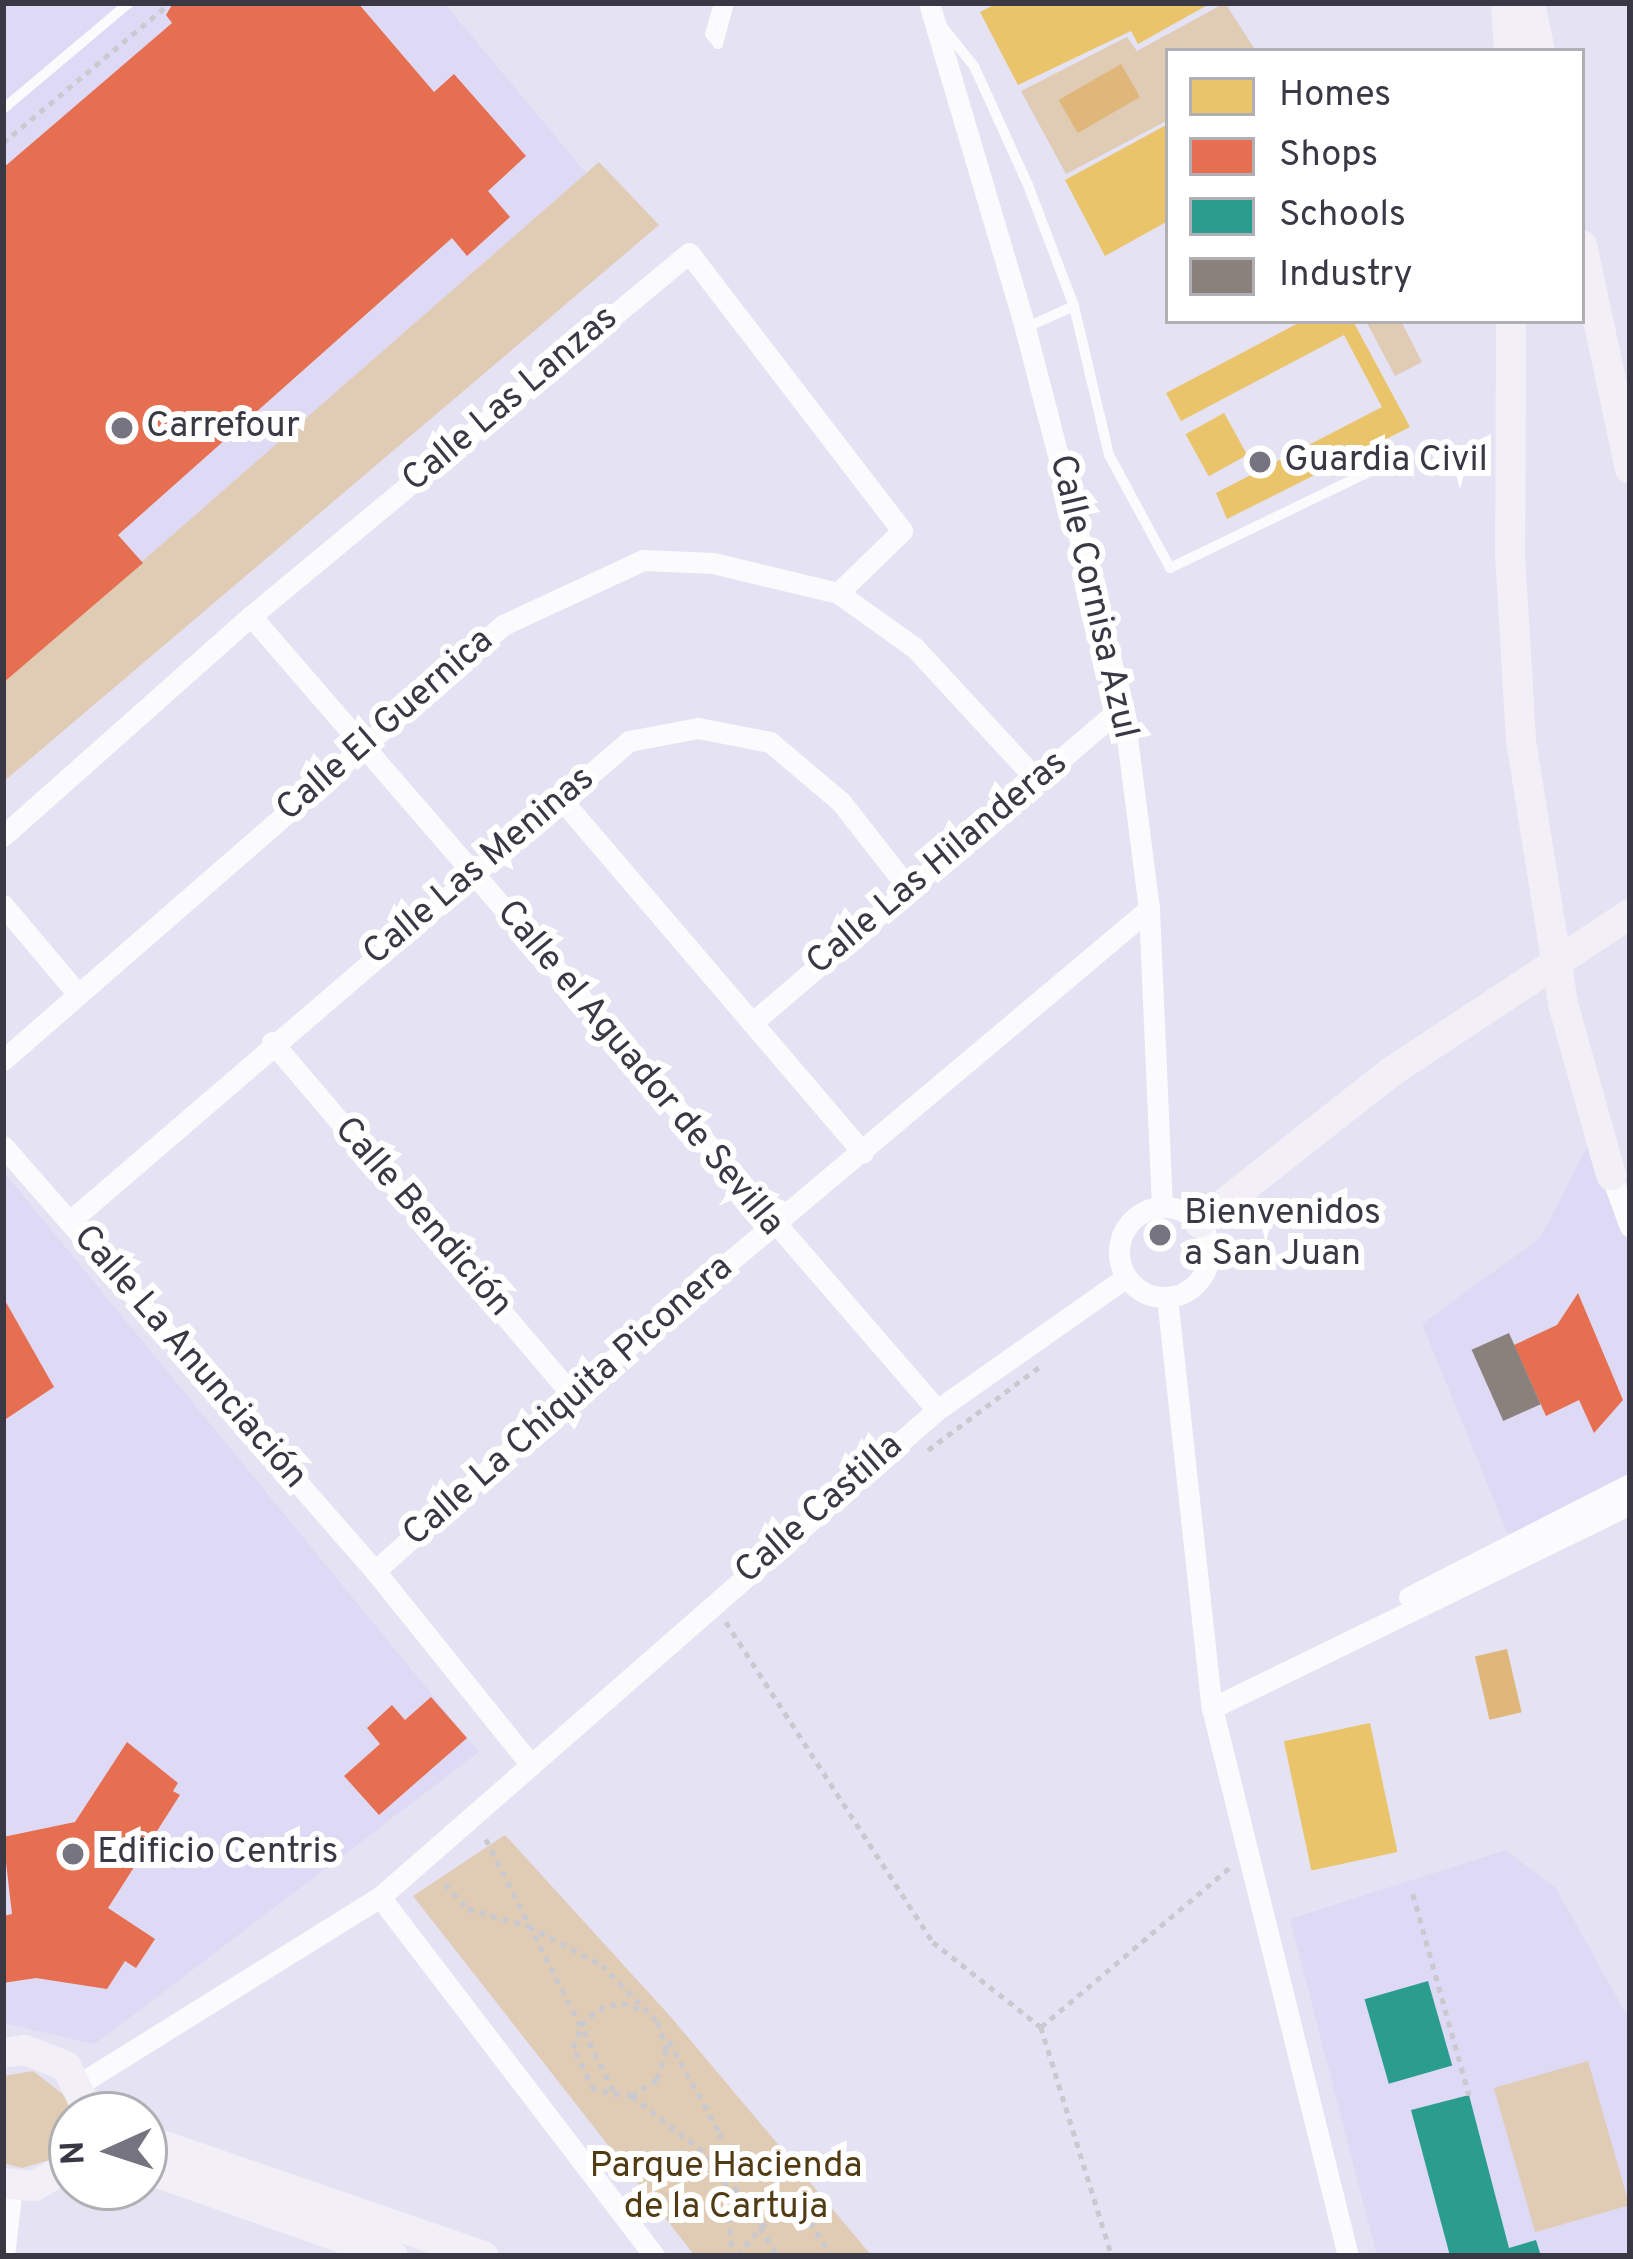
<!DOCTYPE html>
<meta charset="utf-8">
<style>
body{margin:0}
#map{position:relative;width:1633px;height:2259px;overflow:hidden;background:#e5e2f3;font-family:Overpass,sans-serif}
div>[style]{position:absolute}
.built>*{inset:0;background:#dedaf6}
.green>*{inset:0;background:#e0cbb5;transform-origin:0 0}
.water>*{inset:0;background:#dfb77b;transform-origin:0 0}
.homes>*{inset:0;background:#e9c46a;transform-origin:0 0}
.shops>*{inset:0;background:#e76f51}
.schools>*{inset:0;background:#2a9d8f;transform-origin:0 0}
.industry>*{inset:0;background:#8a817c;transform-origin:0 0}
.path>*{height:4.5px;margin-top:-2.25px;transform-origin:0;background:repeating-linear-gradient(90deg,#c9c9cf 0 6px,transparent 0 12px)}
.lane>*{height:10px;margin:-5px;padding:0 5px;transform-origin:5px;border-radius:5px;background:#fbfbfd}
.street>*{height:21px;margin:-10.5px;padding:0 10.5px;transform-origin:10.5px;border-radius:10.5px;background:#fbfbfd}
.street>.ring{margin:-10.5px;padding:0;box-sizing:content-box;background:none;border:21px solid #fbfbfd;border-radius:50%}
.secondary>*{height:30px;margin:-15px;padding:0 15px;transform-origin:15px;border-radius:15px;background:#f2f0f6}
.dots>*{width:33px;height:33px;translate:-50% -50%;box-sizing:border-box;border:6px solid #fff;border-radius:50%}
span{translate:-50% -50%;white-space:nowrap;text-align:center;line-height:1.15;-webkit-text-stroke:12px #fff;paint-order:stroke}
.street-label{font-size:36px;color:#3a3844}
.poi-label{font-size:36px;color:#3a3844}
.left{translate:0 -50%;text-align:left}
.park-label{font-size:36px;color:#513b13}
.frame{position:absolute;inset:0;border:6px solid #3a3844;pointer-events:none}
.legend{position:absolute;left:1165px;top:48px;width:420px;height:276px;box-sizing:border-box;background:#fff;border:3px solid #b0afb4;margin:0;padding:15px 21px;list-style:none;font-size:36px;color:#3a3844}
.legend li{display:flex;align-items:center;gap:24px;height:60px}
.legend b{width:60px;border:3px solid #b0afb4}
.north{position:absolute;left:48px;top:2091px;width:120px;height:120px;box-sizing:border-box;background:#fff;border:3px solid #b0afb4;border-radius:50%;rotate:267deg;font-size:33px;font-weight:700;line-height:48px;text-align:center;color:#3a3844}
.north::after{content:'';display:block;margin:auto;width:42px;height:54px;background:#767481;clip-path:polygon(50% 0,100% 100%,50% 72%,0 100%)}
</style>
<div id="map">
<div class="built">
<div style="clip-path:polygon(3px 3px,444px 3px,586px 173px,3px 683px)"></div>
<div style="clip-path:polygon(1597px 1128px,1630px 1213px,1630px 1504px,1518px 1559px,1422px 1324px,1540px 1238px)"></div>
<div style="clip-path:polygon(3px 1171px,479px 1752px,95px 2044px,3px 2023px)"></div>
<div style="clip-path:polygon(1506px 1850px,1556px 1888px,1630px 2021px,1630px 2256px,1377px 2256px,1290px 1919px)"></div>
</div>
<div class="green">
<div style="clip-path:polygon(1225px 3px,1256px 51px,1168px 51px,1168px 120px,1066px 174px,1021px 91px,1127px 37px,1137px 51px)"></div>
<div style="clip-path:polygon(599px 162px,659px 225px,3px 782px,3px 683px)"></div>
<div style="clip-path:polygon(1366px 321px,1401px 321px,1422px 362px,1395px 376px)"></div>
<div style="clip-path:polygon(505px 1835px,670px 2016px,872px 2256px,695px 2256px,413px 1896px)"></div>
<div style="left:1588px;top:2061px;width:150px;height:98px;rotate:74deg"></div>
<div style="clip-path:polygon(33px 2071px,69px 2099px,72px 2132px,53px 2159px,22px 2168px,3px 2163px,3px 2076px)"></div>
</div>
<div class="water">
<div style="left:1121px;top:64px;width:38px;height:72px;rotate:60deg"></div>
<div style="left:1507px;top:1649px;width:65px;height:33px;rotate:77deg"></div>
</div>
<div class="homes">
<div style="clip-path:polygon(998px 3px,1211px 3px,1138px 44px,1131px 31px,1018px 85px,980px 12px)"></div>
<div style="clip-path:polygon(1168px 124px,1168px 221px,1105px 256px,1065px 180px)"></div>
<div style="clip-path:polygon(1302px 321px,1353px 321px,1410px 427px,1227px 519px,1216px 493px,1382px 407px,1344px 335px,1181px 421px,1166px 393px)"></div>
<div style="left:1224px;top:413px;width:48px;height:44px;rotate:61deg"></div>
<div style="left:1370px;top:1723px;width:132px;height:88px;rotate:78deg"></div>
</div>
<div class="shops">
<div style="clip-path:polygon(173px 3px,358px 3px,434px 92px,454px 74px,526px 156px,488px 191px,510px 217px,467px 256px,452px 238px,118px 535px,143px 563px,3px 683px,3px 168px,172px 23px,166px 15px)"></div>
<div style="clip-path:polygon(1578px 1293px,1623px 1400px,1594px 1433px,1579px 1400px,1546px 1416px,1514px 1345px,1557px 1325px)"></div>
<div style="clip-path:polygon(3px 1297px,54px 1387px,3px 1421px)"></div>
<div style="clip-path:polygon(431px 1697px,467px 1738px,379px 1815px,344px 1776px,380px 1744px,367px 1728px,392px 1705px,405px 1720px)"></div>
<div style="clip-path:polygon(127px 1742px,178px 1783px,173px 1791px,180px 1795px,108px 1908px,155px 1939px,136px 1968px,125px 1961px,107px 1989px,36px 1978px,3px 1983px,3px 1916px,12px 1914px,3px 1837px,75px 1822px)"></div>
</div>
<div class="schools">
<div style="left:1428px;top:1981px;width:88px;height:66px;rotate:74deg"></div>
<div style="clip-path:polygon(1469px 2095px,1509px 2248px,1536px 2240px,1541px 2256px,1450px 2256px,1411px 2110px)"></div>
</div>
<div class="industry">
<div style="left:1509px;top:1333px;width:78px;height:41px;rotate:66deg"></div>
</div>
<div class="path">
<div style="left:3px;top:143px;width:218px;rotate:-40deg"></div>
<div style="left:928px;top:1450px;width:139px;rotate:-36.8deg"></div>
<div style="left:726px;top:1622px;width:381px;rotate:57.1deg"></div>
<div style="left:933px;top:1942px;width:137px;rotate:38.2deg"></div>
<div style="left:1041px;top:2027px;width:240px;rotate:72.8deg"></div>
<div style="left:486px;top:1839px;width:289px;rotate:63.1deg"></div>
<div style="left:445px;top:1884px;width:34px;rotate:47deg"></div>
<div style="left:468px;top:1909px;width:63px;rotate:15.6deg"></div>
<div style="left:529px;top:1926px;width:83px;rotate:28.1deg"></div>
<div style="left:602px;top:1965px;width:80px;rotate:45.5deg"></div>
<div style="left:658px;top:2022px;width:30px;rotate:73deg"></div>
<div style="left:667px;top:2051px;width:31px;rotate:109deg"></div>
<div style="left:657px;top:2080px;width:30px;rotate:147deg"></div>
<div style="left:632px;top:2096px;width:38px;rotate:-171deg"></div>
<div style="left:594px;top:2090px;width:47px;rotate:-116.6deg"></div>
<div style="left:573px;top:2048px;width:24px;rotate:-71deg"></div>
<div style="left:581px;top:2025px;width:24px;rotate:-42deg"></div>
<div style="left:599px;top:2009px;width:24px;rotate:-15deg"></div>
<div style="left:622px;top:2003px;width:24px;rotate:19deg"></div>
<div style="left:1413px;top:1894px;width:209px;rotate:74.4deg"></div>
<div style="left:1041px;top:2027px;width:246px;rotate:-40.2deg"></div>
<div style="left:669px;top:2041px;width:105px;rotate:61deg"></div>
<div style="left:720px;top:2133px;width:124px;rotate:84deg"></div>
<div style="left:632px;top:2096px;width:114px;rotate:37.9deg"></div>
<div style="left:722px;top:2166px;width:106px;rotate:58.1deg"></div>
<div style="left:738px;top:2256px;width:38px;rotate:-53deg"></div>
<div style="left:761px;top:2226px;width:19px;rotate:-25deg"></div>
<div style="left:778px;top:2218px;width:32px;rotate:7deg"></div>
<div style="left:810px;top:2222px;width:40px;rotate:57.1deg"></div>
</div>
<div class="lane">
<div style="left:719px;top:3px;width:32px;rotate:106deg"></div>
<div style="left:710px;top:34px;width:13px;rotate:51deg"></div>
<div style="left:718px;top:44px;width:42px;rotate:-75deg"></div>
<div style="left:941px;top:25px;width:53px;rotate:51.2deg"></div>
<div style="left:974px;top:66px;width:131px;rotate:65.6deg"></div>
<div style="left:1028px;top:185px;width:129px;rotate:69.2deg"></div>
<div style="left:1074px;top:306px;width:153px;rotate:76.8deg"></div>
<div style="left:1109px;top:455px;width:128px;rotate:61.6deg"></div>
<div style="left:1170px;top:568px;width:243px;rotate:-25.8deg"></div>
<div style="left:3px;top:109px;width:165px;rotate:-40.1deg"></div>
<div style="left:1025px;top:328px;width:54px;rotate:-24.2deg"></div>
</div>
<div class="street">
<div style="left:929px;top:3px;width:339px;rotate:73.5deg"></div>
<div style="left:1025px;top:328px;width:390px;rotate:75.5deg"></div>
<div style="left:1123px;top:706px;width:205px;rotate:82.7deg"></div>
<div style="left:1149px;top:909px;width:298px;rotate:87.5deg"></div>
<div style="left:251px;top:616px;width:1049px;rotate:49.17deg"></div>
<div style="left:561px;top:799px;width:465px;rotate:49.5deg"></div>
<div style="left:3px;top:836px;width:332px;rotate:-41.6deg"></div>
<div style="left:251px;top:616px;width:569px;rotate:-39.65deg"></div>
<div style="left:689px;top:253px;width:350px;rotate:52.5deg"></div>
<div style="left:902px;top:531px;width:89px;rotate:135.9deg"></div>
<div style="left:3px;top:905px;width:115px;rotate:49.9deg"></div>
<div style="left:752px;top:1023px;width:488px;rotate:-40.5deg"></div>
<div style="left:272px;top:1042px;width:462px;rotate:49.6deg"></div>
<div style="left:3px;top:1060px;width:663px;rotate:-41.02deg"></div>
<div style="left:503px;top:625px;width:154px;rotate:-24.9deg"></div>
<div style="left:643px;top:560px;width:70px;rotate:2.5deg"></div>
<div style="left:713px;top:563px;width:129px;rotate:13.5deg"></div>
<div style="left:838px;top:593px;width:95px;rotate:35.5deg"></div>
<div style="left:915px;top:648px;width:180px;rotate:47.3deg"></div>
<div style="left:3px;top:1146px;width:565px;rotate:48.8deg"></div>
<div style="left:375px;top:1571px;width:249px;rotate:51.2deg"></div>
<div style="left:1611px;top:1175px;width:55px;rotate:69.9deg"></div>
<div class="ring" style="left:1119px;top:1207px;width:69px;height:69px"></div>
<div style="left:70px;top:1221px;width:737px;rotate:-40.65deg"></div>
<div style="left:629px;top:741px;width:70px;rotate:-10.7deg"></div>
<div style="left:698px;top:728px;width:73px;rotate:11deg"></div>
<div style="left:770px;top:742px;width:93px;rotate:40.2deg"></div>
<div style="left:841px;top:802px;width:110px;rotate:52deg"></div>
<div style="left:1167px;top:1297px;width:413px;rotate:83.8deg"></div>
<div style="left:1212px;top:1708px;width:565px;rotate:76.06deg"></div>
<div style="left:375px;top:1571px;width:265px;rotate:-41.9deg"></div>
<div style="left:572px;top:1394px;width:754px;rotate:-40.05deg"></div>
<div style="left:1409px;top:1597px;width:248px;rotate:-27.1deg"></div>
<div style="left:1212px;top:1708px;width:465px;rotate:-26deg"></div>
<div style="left:380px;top:1897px;width:452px;rotate:52.6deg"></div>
<div style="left:81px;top:2083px;width:352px;rotate:-31.9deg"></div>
<div style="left:380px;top:1897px;width:740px;rotate:-41.16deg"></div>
<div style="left:937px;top:1410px;width:231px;rotate:-35.1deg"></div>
<div style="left:4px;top:2256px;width:70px;rotate:-83.5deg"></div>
</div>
<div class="secondary">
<div style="left:1506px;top:3px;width:48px;rotate:86.4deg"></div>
<div style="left:1530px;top:3px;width:49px;rotate:78.2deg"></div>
<div style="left:1582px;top:245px;width:229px;rotate:77.9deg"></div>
<div style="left:1511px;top:321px;width:233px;rotate:90.2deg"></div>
<div style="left:1510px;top:554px;width:187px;rotate:86.6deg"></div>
<div style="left:1521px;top:741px;width:266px;rotate:80.9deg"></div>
<div style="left:1563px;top:1004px;width:178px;rotate:74.3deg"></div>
<div style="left:1199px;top:1223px;width:244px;rotate:-38.2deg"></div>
<div style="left:1391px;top:1072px;width:287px;rotate:-33.5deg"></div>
<div style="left:3px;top:2053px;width:22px;rotate:-8deg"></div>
<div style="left:25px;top:2050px;width:44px;rotate:21.3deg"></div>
<div style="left:66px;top:2066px;width:55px;rotate:63.9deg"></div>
<div style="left:144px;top:2139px;width:359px;rotate:19deg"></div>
<div style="left:144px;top:2168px;width:264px;rotate:19.5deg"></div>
<div style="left:3px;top:2183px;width:31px;rotate:6deg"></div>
<div style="left:34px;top:2186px;width:43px;rotate:-28.9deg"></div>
</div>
<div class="dots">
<div style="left:122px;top:428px;background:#767481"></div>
<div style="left:1260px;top:462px;background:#767481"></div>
<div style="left:1160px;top:1235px;background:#767481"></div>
<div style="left:73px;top:1854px;background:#767481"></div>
</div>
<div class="street-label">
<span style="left:511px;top:400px;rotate:-40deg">Calle Las Lanzas</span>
<span style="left:1092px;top:597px;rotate:77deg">Calle Cornisa Azul</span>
<span style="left:386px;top:726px;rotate:-41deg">Calle El Guernica</span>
<span style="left:938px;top:864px;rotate:-40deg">Calle Las Hilanderas</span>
<span style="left:480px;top:867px;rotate:-40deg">Calle Las Meninas</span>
<span style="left:639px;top:1069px;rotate:50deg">Calle el Aguador de Sevilla</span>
<span style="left:422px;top:1218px;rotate:49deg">Calle Bendición</span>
<span style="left:189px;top:1358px;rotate:49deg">Calle La Anunciación</span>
<span style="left:569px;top:1402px;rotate:-41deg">Calle La Chiquita Piconera</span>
<span style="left:820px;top:1510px;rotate:-41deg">Calle Castilla</span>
</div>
<div class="poi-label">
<span class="left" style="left:146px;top:428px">Carrefour</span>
<span class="left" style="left:1284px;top:462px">Guardia Civil</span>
<span class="left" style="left:1184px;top:1235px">Bienvenidos<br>a San Juan</span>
<span class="left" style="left:97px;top:1854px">Edificio Centris</span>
</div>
<div class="park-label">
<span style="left:726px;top:2188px">Parque Hacienda<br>de la Cartuja</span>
</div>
<div class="frame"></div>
<ul class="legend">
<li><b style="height:33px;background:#e9c46a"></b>Homes</li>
<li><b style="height:33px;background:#e76f51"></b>Shops</li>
<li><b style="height:33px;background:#2a9d8f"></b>Schools</li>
<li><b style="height:33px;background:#8a817c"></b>Industry</li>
</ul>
<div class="north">N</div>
</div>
